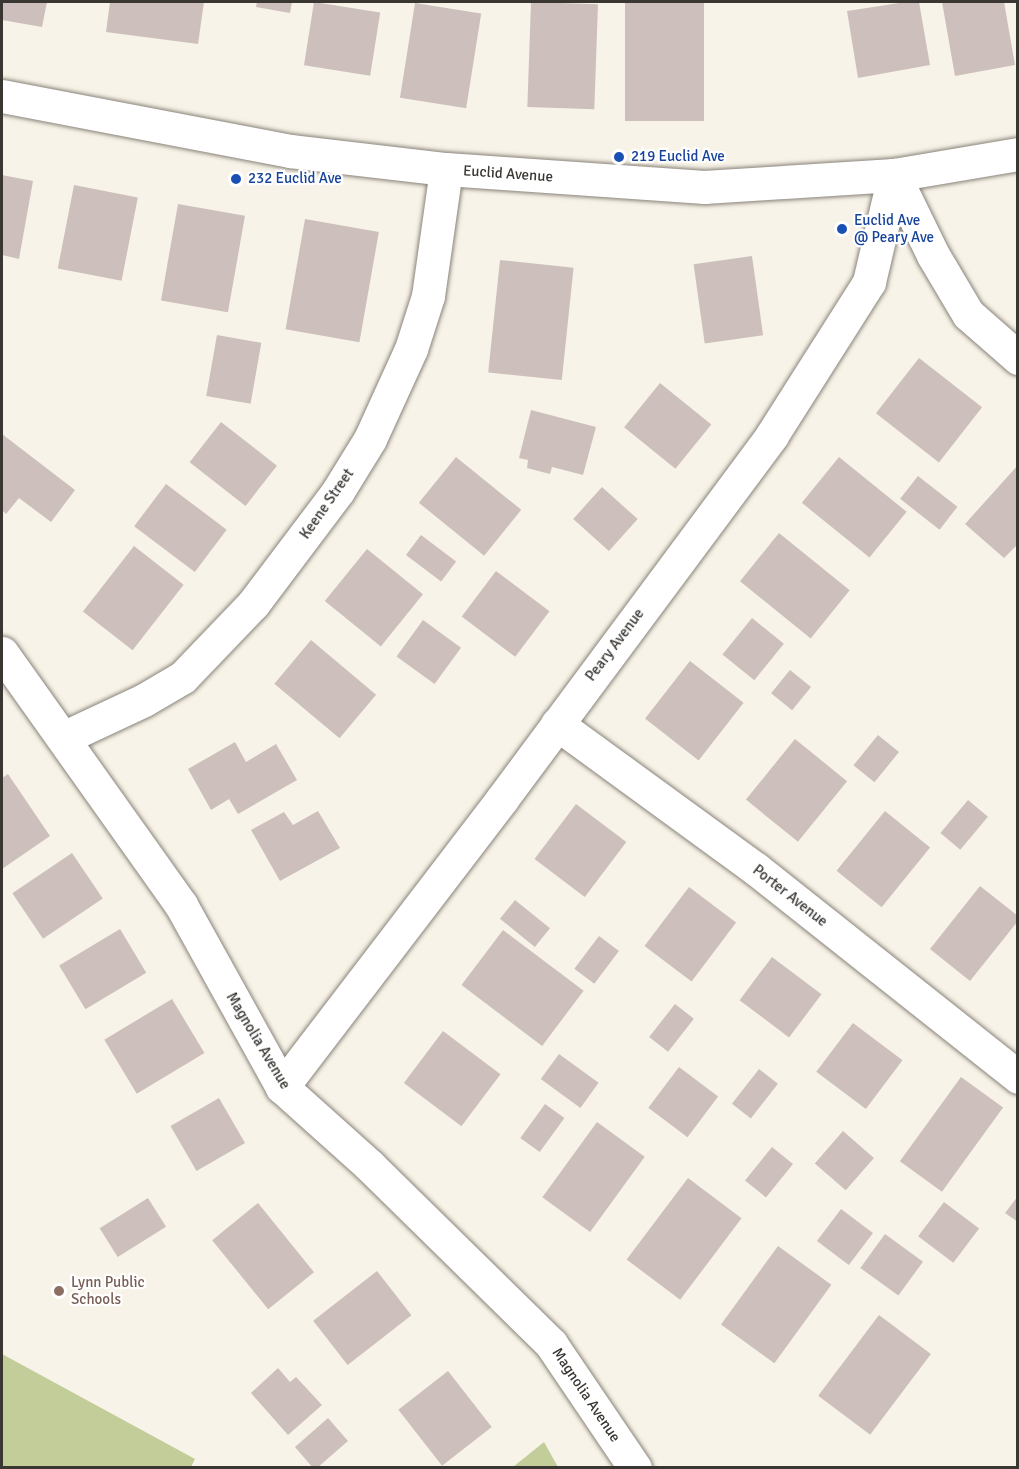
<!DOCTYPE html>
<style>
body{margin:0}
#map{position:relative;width:1019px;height:1469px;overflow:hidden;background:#f8f3e8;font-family:Signika,sans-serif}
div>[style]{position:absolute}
.green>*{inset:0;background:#c2cd99}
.building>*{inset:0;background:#cdc0bc;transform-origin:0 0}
.roads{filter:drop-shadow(0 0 2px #89837a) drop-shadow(0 0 2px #89837a)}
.minor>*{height:33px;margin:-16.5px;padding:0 16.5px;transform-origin:16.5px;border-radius:16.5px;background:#fff}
.tertiary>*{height:33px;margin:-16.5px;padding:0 16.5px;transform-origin:16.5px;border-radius:16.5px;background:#fff}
.dots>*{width:16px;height:16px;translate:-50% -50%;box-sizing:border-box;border:3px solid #fff;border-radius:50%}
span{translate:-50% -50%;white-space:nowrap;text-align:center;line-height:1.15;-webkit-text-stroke:4.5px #fff;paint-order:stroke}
.transit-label{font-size:15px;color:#164399}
.left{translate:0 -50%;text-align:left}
.street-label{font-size:15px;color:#3a3733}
.education-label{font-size:15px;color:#785e54}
.frame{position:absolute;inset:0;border:3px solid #3a3733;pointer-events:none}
</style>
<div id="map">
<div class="green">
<div style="clip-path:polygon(2px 1354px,195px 1459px,191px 1467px,2px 1467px)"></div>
<div style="clip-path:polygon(544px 1442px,558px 1467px,513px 1467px)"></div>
</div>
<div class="building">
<div style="clip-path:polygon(2px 2px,47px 2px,42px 27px,2px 20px)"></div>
<div style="clip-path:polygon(110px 2px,204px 2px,198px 44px,106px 32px)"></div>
<div style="clip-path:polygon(257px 2px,292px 2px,290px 13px,256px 7px)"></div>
<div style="left:314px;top:2px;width:67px;height:64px;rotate:9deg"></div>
<div style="left:531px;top:2px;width:67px;height:105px;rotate:2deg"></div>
<div style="left:625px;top:2px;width:79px;height:119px"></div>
<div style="clip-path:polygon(906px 2px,919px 2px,930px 65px,858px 78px,847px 11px)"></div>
<div style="clip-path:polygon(942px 2px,1004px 2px,1015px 65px,955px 76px)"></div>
<div style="left:415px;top:3px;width:67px;height:96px;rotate:9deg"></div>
<div style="clip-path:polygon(2px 175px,33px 181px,19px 259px,2px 255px)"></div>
<div style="left:74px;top:185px;width:65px;height:85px;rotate:11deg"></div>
<div style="left:178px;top:204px;width:68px;height:98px;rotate:10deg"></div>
<div style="left:305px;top:219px;width:75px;height:112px;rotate:10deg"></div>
<div style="left:752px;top:256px;width:80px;height:59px;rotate:82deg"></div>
<div style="left:500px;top:260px;width:74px;height:113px;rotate:6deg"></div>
<div style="left:217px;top:335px;width:45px;height:62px;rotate:10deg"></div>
<div style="left:919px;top:358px;width:80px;height:70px;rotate:38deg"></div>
<div style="left:660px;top:383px;width:66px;height:57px;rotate:39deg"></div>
<div style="clip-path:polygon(531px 410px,596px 427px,583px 475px,552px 467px,550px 474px,527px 468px,528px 460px,519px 458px)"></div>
<div style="left:221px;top:422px;width:71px;height:51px;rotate:38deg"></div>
<div style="clip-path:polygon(2px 434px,75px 490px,51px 522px,19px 498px,6px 514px,2px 510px)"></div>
<div style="left:456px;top:457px;width:84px;height:59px;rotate:39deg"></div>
<div style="left:839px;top:457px;width:87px;height:59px;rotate:39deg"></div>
<div style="clip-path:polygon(1018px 465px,1018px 544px,1004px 558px,965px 524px)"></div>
<div style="left:918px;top:476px;width:50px;height:29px;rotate:38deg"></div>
<div style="left:166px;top:484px;width:76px;height:53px;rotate:37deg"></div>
<div style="left:602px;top:487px;width:48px;height:43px;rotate:42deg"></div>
<div style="left:779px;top:533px;width:91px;height:62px;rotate:39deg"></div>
<div style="left:421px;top:535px;width:44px;height:25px;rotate:37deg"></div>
<div style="left:134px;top:546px;width:63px;height:83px;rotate:38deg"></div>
<div style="left:367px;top:549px;width:72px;height:67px;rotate:39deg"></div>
<div style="left:496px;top:571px;width:67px;height:57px;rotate:37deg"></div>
<div style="left:752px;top:618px;width:41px;height:47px;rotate:39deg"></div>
<div style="left:423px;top:620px;width:47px;height:45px;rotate:36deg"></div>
<div style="left:311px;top:640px;width:85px;height:57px;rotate:40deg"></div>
<div style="left:690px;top:661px;width:68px;height:73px;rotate:38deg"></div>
<div style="left:790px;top:670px;width:27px;height:30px;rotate:39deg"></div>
<div style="left:878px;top:735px;width:27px;height:39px;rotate:39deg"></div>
<div style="left:795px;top:739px;width:67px;height:78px;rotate:39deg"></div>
<div style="clip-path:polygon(235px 742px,246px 762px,276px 744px,297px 780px,238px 814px,229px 799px,211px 810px,188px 769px)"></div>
<div style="clip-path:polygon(8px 774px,50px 836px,2px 869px,2px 778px)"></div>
<div style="left:968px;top:800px;width:26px;height:43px;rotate:40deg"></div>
<div style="left:576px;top:804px;width:63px;height:69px;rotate:37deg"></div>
<div style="clip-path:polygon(318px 811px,340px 848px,280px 881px,251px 830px,284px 812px,293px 825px)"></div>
<div style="left:885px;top:811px;width:58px;height:77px;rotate:39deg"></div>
<div style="left:72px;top:853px;width:55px;height:72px;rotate:56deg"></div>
<div style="clip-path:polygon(980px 886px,1018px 916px,1018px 921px,970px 981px,930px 949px)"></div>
<div style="left:689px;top:887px;width:59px;height:74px;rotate:37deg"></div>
<div style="left:515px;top:900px;width:45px;height:24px;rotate:39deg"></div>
<div style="left:120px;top:929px;width:51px;height:71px;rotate:59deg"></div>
<div style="left:503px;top:930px;width:101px;height:69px;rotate:37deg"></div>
<div style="left:599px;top:936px;width:25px;height:41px;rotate:37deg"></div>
<div style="left:772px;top:957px;width:62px;height:54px;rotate:37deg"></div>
<div style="left:172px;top:999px;width:63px;height:79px;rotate:59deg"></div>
<div style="left:675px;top:1004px;width:24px;height:42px;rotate:38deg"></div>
<div style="left:853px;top:1023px;width:62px;height:61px;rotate:37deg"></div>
<div style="left:443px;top:1031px;width:72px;height:65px;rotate:37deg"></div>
<div style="left:559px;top:1054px;width:49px;height:31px;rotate:36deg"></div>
<div style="left:679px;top:1067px;width:49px;height:51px;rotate:37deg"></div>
<div style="left:759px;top:1069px;width:24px;height:44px;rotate:38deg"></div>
<div style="left:961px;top:1077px;width:52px;height:104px;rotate:36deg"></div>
<div style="left:219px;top:1098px;width:52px;height:56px;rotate:60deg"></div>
<div style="left:545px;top:1104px;width:24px;height:42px;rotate:36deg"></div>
<div style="left:597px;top:1122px;width:59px;height:93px;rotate:36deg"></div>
<div style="left:843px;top:1131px;width:41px;height:43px;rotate:41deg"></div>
<div style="left:772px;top:1147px;width:27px;height:43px;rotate:39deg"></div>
<div style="left:688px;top:1178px;width:67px;height:102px;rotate:37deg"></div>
<div style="clip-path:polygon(1018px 1196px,1018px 1222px,1005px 1213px)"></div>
<div style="left:148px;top:1198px;width:34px;height:57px;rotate:58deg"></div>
<div style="left:944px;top:1202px;width:44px;height:43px;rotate:37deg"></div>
<div style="left:258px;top:1203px;width:89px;height:59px;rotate:51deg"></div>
<div style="left:841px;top:1209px;width:40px;height:40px;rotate:37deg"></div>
<div style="left:885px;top:1234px;width:47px;height:42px;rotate:36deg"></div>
<div style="left:778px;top:1246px;width:66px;height:97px;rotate:36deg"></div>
<div style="left:377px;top:1271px;width:56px;height:81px;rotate:52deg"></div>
<div style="left:879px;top:1315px;width:65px;height:101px;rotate:37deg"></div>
<div style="clip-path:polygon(278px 1368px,290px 1382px,296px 1377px,322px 1405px,288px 1435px,251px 1393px)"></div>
<div style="left:448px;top:1371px;width:71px;height:63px;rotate:52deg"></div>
<div style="clip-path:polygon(328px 1418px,348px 1441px,317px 1468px,313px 1468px,295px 1447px)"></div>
</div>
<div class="roads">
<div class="minor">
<div style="left:894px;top:175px;width:89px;rotate:64deg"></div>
<div style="left:933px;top:255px;width:69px;rotate:59.3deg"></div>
<div style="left:968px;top:314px;width:67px;rotate:41.3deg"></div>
<div style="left:557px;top:724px;width:246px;rotate:36.1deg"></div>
<div style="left:756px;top:869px;width:335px;rotate:38.4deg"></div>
<div style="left:63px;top:738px;width:89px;rotate:-25.1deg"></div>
<div style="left:144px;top:700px;width:45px;rotate:-30.5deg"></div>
<div style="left:183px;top:677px;width:101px;rotate:-46.2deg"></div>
<div style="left:253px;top:604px;width:141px;rotate:-53deg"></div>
<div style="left:338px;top:491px;width:61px;rotate:-58.4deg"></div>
<div style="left:370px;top:439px;width:99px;rotate:-65.5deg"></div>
<div style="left:411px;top:349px;width:56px;rotate:-72.2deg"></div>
<div style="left:428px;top:296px;width:128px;rotate:-81.9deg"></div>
<div style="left:282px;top:1087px;width:362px;rotate:-52.6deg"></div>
<div style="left:502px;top:799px;width:453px;rotate:-53.4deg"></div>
<div style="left:772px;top:435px;width:181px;rotate:-57.6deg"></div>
<div style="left:869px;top:282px;width:110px;rotate:-76.8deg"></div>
</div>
<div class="tertiary">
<div style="left:2px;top:96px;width:293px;rotate:10.8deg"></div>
<div style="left:290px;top:151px;width:157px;rotate:6.6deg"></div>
<div style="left:446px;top:169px;width:259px;rotate:4deg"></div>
<div style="left:704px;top:187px;width:190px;rotate:-3.6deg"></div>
<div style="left:894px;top:175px;width:126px;rotate:-9.6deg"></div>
<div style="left:2px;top:653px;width:309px;rotate:54.6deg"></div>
<div style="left:181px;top:905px;width:208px;rotate:61deg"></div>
<div style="left:282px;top:1087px;width:118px;rotate:41.9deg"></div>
<div style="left:370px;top:1166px;width:254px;rotate:44.5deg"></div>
<div style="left:551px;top:1344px;width:150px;rotate:55.9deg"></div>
</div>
</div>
<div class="dots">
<div style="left:619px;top:157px;background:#1a4fb4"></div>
<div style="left:236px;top:179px;background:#1a4fb4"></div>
<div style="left:842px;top:229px;background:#1a4fb4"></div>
<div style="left:59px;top:1291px;background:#8d6e63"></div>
</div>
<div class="transit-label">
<span class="left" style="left:631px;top:157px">219 Euclid Ave</span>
<span class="left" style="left:248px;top:179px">232 Euclid Ave</span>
<span class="left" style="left:854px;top:229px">Euclid Ave<br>@ Peary Ave</span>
</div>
<div class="street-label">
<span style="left:508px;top:174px;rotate:4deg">Euclid Avenue</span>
<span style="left:327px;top:504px;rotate:-55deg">Keene Street</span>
<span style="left:615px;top:645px;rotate:-53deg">Peary Avenue</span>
<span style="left:790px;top:896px;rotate:38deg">Porter Avenue</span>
<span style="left:258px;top:1041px;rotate:59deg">Magnolia Avenue</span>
<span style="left:586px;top:1395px;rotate:56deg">Magnolia Avenue</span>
</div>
<div class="education-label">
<span class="left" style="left:71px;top:1291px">Lynn Public<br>Schools</span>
</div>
<div class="frame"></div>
</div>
